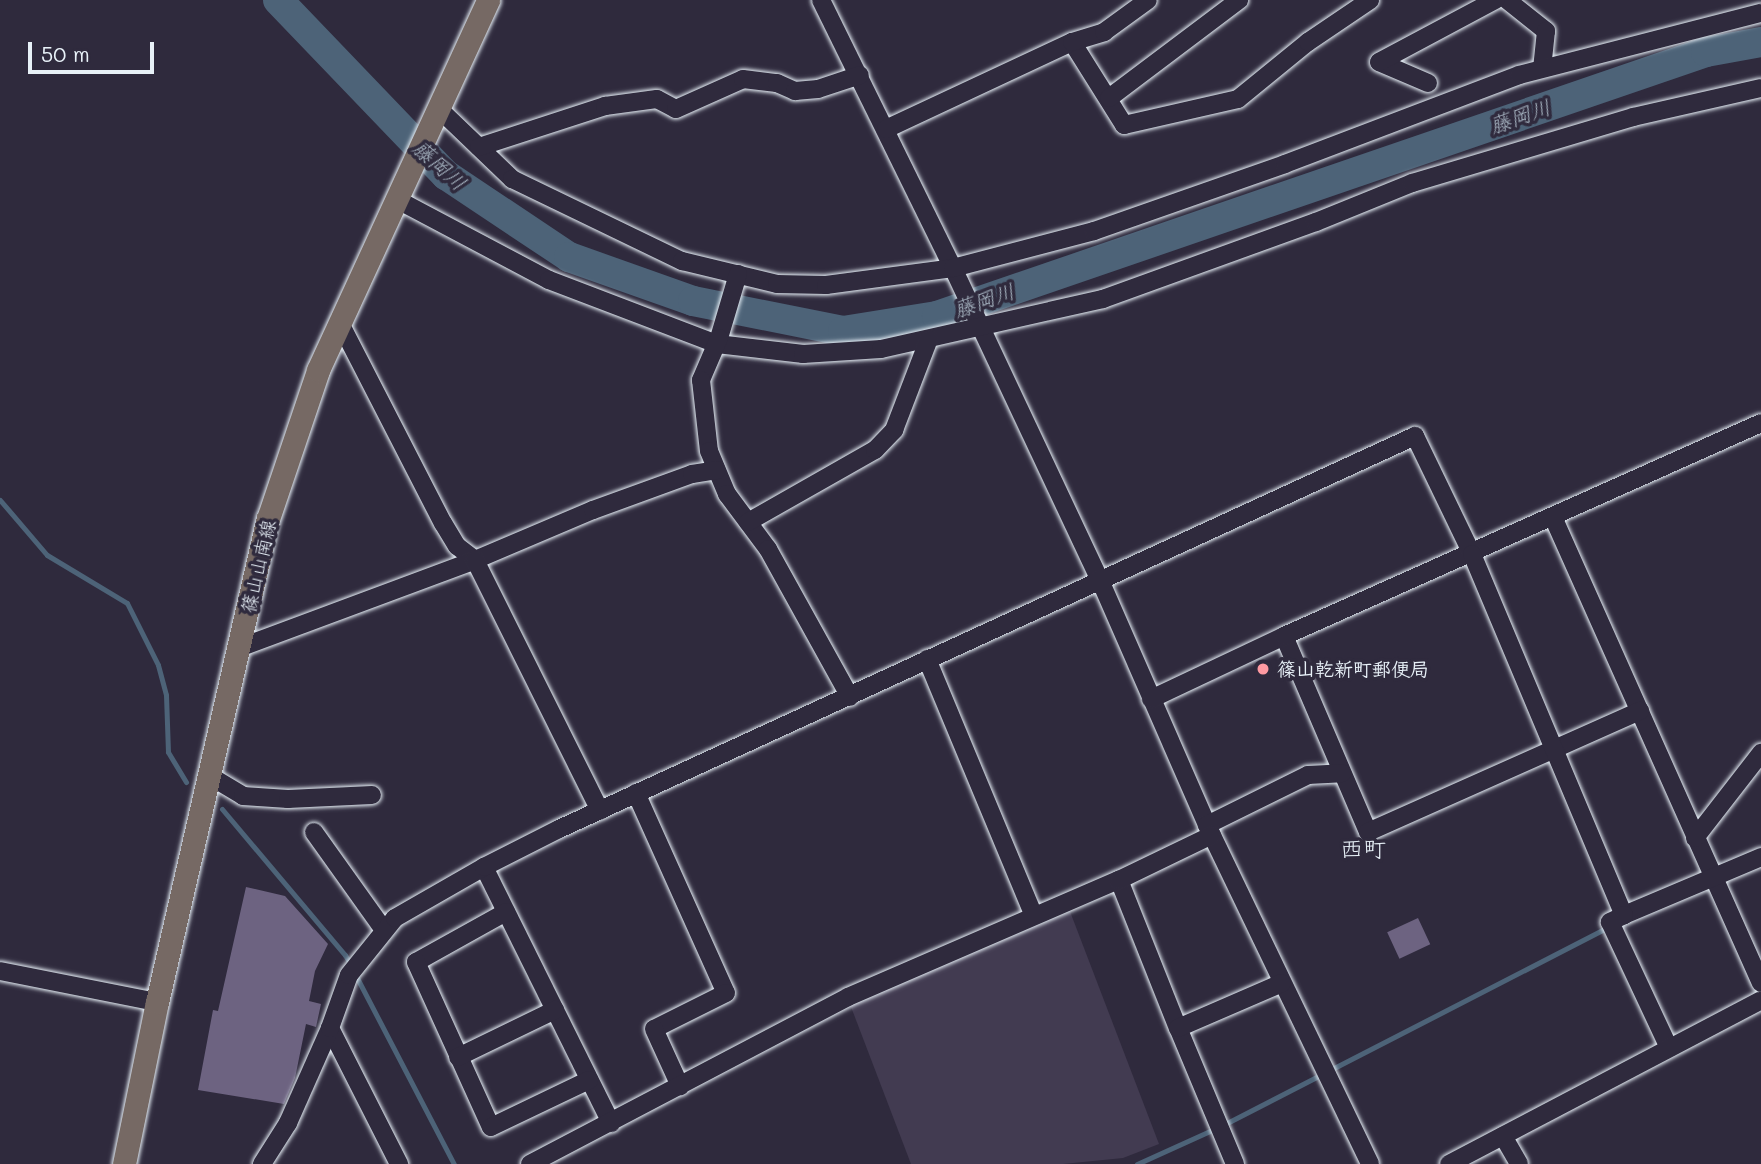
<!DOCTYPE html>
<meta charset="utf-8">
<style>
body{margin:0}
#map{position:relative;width:1761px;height:1164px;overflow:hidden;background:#2f2a3d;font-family:Mali,"Klee One",sans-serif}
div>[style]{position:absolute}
.built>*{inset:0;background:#423b51}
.stream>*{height:5px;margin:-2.5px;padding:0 2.5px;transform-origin:2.5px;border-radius:2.5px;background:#4d6378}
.river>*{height:30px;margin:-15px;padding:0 15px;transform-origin:15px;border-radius:15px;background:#4d6378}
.building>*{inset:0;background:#6d6381;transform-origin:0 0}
.roads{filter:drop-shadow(0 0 2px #e8f1f8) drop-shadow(0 0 2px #e8f1f8)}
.minor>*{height:18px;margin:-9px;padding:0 9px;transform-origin:9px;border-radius:9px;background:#2f2a3d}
.major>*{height:23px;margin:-11.5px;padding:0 11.5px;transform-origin:11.5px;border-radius:11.5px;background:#766964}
.dots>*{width:19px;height:19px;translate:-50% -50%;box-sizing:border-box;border:4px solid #2f2a3d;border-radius:50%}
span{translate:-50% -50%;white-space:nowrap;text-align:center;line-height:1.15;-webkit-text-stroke:7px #2f2a3d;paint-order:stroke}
.street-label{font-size:19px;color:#e8f1f8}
.poi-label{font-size:19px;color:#e8f1f8;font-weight:700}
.left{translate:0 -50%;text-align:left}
.water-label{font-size:21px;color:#aab8c5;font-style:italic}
.quarter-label{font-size:23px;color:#e8f1f8}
.scale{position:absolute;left:28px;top:42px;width:126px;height:32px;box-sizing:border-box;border:4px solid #e8f1f8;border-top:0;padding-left:9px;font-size:21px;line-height:24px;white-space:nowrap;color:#e8f1f8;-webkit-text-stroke:5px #2f2a3d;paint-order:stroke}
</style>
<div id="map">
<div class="built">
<div style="clip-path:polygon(1066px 901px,1159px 1144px,1123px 1158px,1063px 1164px,911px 1164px,848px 999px)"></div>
</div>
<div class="stream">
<div style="left:0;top:500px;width:72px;rotate:49.5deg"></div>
<div style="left:47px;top:555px;width:93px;rotate:31deg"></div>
<div style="left:127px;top:603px;width:69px;rotate:63.4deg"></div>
<div style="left:158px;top:665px;width:31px;rotate:75deg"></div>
<div style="left:166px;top:695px;width:57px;rotate:88deg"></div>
<div style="left:168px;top:752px;width:35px;rotate:59deg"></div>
<div style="left:222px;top:809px;width:191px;rotate:49.9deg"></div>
<div style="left:345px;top:955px;width:12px;rotate:59deg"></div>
<div style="left:355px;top:974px;width:214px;rotate:62.5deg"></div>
<div style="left:1137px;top:1164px;width:97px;rotate:-24.4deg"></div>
<div style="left:1225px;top:1124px;width:433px;rotate:-27.2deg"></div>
</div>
<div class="river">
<div style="left:278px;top:0;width:243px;rotate:46.2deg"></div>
<div style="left:446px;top:175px;width:148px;rotate:33.7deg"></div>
<div style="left:569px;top:257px;width:132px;rotate:19.5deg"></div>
<div style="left:693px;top:301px;width:153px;rotate:11.3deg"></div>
<div style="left:843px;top:331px;width:95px;rotate:-9.1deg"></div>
<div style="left:937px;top:316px;width:813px;rotate:-18.95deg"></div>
<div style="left:1706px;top:52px;width:56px;rotate:-10.3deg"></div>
</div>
<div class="building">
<div style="clip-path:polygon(246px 887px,285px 896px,328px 944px,315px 971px,309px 1001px,321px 1004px,316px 1027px,306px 1024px,295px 1078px,284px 1104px,198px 1090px,213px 1010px,218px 1011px)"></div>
<div style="left:1418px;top:918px;width:29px;height:34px;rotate:65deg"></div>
</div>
<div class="roads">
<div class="minor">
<div style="left:821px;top:0;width:299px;rotate:63.8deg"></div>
<div style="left:953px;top:268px;width:345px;rotate:64.8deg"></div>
<div style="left:1100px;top:580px;width:267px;rotate:66.4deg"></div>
<div style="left:1207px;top:825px;width:376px;rotate:64.3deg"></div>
<div style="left:1507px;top:0;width:50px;rotate:38.5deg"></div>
<div style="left:1546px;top:31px;width:37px;rotate:96deg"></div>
<div style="left:1072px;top:42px;width:98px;rotate:57.9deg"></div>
<div style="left:1124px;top:125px;width:117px;rotate:-12.8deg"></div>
<div style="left:1238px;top:99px;width:90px;rotate:-39.2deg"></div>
<div style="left:1308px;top:42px;width:75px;rotate:-34.1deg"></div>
<div style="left:1428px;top:83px;width:53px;rotate:-156.8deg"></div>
<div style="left:1379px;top:62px;width:132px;rotate:-28.1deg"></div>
<div style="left:1109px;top:98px;width:163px;rotate:-37deg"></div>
<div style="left:438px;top:108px;width:103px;rotate:43.8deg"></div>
<div style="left:512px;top:179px;width:189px;rotate:25.8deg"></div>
<div style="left:682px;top:261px;width:98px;rotate:13.6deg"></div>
<div style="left:777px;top:284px;width:49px;rotate:1.2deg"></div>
<div style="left:826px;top:285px;width:128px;rotate:-7.6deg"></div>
<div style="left:953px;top:268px;width:146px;rotate:-14.7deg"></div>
<div style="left:1094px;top:231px;width:202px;rotate:-19.3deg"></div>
<div style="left:1285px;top:164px;width:250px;rotate:-20.8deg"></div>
<div style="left:1519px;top:75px;width:250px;rotate:-14.4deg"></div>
<div style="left:886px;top:129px;width:205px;rotate:-25.1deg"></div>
<div style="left:1072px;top:42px;width:34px;rotate:-17deg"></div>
<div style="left:1104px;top:32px;width:54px;rotate:-36deg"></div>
<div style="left:479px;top:147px;width:133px;rotate:-18deg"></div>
<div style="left:605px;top:106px;width:52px;rotate:-7.7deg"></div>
<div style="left:657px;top:99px;width:21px;rotate:28deg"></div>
<div style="left:676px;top:109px;width:73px;rotate:-24.1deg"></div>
<div style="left:743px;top:79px;width:34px;rotate:7deg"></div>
<div style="left:777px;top:83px;width:20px;rotate:24deg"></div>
<div style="left:795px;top:91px;width:23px;rotate:-5deg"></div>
<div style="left:818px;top:89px;width:44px;rotate:-18.4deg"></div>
<div style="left:396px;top:199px;width:173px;rotate:27.9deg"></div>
<div style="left:549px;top:280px;width:180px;rotate:20.9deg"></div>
<div style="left:717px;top:344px;width:87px;rotate:6.6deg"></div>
<div style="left:803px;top:354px;width:78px;rotate:-3.7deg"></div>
<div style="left:881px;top:349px;width:228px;rotate:-12.7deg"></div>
<div style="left:1103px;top:299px;width:226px;rotate:-19.9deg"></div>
<div style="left:1316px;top:222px;width:104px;rotate:-22.1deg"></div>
<div style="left:1412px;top:183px;width:231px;rotate:-16.6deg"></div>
<div style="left:1633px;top:117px;width:131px;rotate:-12.8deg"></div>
<div style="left:738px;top:274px;width:67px;rotate:106.5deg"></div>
<div style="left:719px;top:338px;width:46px;rotate:113.2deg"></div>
<div style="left:701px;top:380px;width:71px;rotate:83.6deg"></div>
<div style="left:709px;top:451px;width:47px;rotate:67.3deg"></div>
<div style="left:727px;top:494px;width:69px;rotate:53.3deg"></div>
<div style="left:768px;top:549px;width:169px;rotate:61deg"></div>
<div style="left:340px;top:323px;width:225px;rotate:62.8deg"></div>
<div style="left:443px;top:523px;width:27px;rotate:59deg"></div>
<div style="left:457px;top:546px;width:23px;rotate:38deg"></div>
<div style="left:475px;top:560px;width:128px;rotate:-23deg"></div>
<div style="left:593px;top:510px;width:105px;rotate:-20deg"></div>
<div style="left:692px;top:474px;width:25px;rotate:-9deg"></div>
<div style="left:1553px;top:517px;width:510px;rotate:65.95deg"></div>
<div style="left:748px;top:522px;width:146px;rotate:-29.6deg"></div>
<div style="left:875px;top:450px;width:28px;rotate:-46deg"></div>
<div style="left:894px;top:430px;width:97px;rotate:-69deg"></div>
<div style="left:1284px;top:636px;width:213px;rotate:66.8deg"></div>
<div style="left:1368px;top:832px;width:298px;rotate:-24deg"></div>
<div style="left:239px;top:648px;width:252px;rotate:-20.4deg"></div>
<div style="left:475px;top:560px;width:280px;rotate:63.5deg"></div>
<div style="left:927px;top:659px;width:278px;rotate:67.4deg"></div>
<div style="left:1151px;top:699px;width:147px;rotate:-25.3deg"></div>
<div style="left:1284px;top:636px;width:522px;rotate:-24.06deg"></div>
<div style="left:210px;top:776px;width:39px;rotate:31deg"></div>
<div style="left:243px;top:796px;width:45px;rotate:3.8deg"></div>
<div style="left:288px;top:799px;width:84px;rotate:-2.7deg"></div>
<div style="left:636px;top:793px;width:219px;rotate:65.8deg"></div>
<div style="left:726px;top:993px;width:80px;rotate:153.4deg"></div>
<div style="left:654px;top:1029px;width:63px;rotate:65.5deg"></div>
<div style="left:1207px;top:825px;width:113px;rotate:-26.3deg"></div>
<div style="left:1308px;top:775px;width:34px;rotate:-3deg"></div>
<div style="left:314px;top:832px;width:120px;rotate:54.5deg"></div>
<div style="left:1695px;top:838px;width:108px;rotate:-52.2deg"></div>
<div style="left:484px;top:867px;width:286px;rotate:63.6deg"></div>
<div style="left:1119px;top:880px;width:159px;rotate:68.3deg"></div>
<div style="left:506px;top:912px;width:103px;rotate:150.9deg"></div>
<div style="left:416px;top:962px;width:181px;rotate:65.6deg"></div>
<div style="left:491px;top:1127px;width:109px;rotate:-25.6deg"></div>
<div style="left:1624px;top:915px;width:149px;rotate:-22.9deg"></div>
<div style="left:0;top:971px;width:160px;rotate:11.2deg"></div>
<div style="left:330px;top:1028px;width:153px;rotate:63.1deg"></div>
<div style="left:458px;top:1057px;width:108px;rotate:-25.9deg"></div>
<div style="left:1503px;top:1136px;width:32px;rotate:60deg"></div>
<div style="left:262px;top:1164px;width:49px;rotate:-57.6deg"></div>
<div style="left:288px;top:1123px;width:104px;rotate:-66.1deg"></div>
<div style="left:330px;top:1028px;width:56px;rotate:-70.3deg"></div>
<div style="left:349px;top:975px;width:73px;rotate:-51.1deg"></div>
<div style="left:395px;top:918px;width:103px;rotate:-29.8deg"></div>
<div style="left:484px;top:867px;width:84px;rotate:-26.9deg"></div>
<div style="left:559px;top:829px;width:942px;rotate:-24.66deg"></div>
<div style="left:1415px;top:436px;width:131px;rotate:64.2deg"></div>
<div style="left:1472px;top:554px;width:392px;rotate:67.2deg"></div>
<div style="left:1624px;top:915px;width:16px;rotate:153deg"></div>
<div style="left:1610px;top:922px;width:139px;rotate:64.9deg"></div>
<div style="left:530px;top:1164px;width:359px;rotate:-27.7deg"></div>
<div style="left:848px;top:997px;width:295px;rotate:-23.4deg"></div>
<div style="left:1119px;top:880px;width:103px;rotate:-25.8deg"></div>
<div style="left:1235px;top:1164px;width:147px;rotate:-112.7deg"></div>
<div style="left:1178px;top:1028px;width:113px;rotate:-23.4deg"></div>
<div style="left:1449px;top:1164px;width:352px;rotate:-27.7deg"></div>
</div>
<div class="major">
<div style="left:124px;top:1164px;width:165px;rotate:-78.5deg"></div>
<div style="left:157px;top:1002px;width:496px;rotate:-77.1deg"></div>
<div style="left:268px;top:519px;width:157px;rotate:-71.4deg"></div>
<div style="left:318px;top:370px;width:407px;rotate:-65.3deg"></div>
</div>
</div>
<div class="dots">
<div style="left:1263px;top:669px;background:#ff9aa2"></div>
</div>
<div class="street-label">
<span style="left:258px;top:566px;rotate:-77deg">篠山山南線</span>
</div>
<div class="poi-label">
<span class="left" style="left:1277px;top:669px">篠山乾新町郵便局</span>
</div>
<div class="water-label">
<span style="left:1520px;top:116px;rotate:-19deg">藤岡川</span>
<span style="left:440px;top:165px;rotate:42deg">藤岡川</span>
<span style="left:984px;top:300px;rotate:-19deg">藤岡川</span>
</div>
<div class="quarter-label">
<span style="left:1363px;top:848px">西町</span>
</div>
<div class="scale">50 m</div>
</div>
